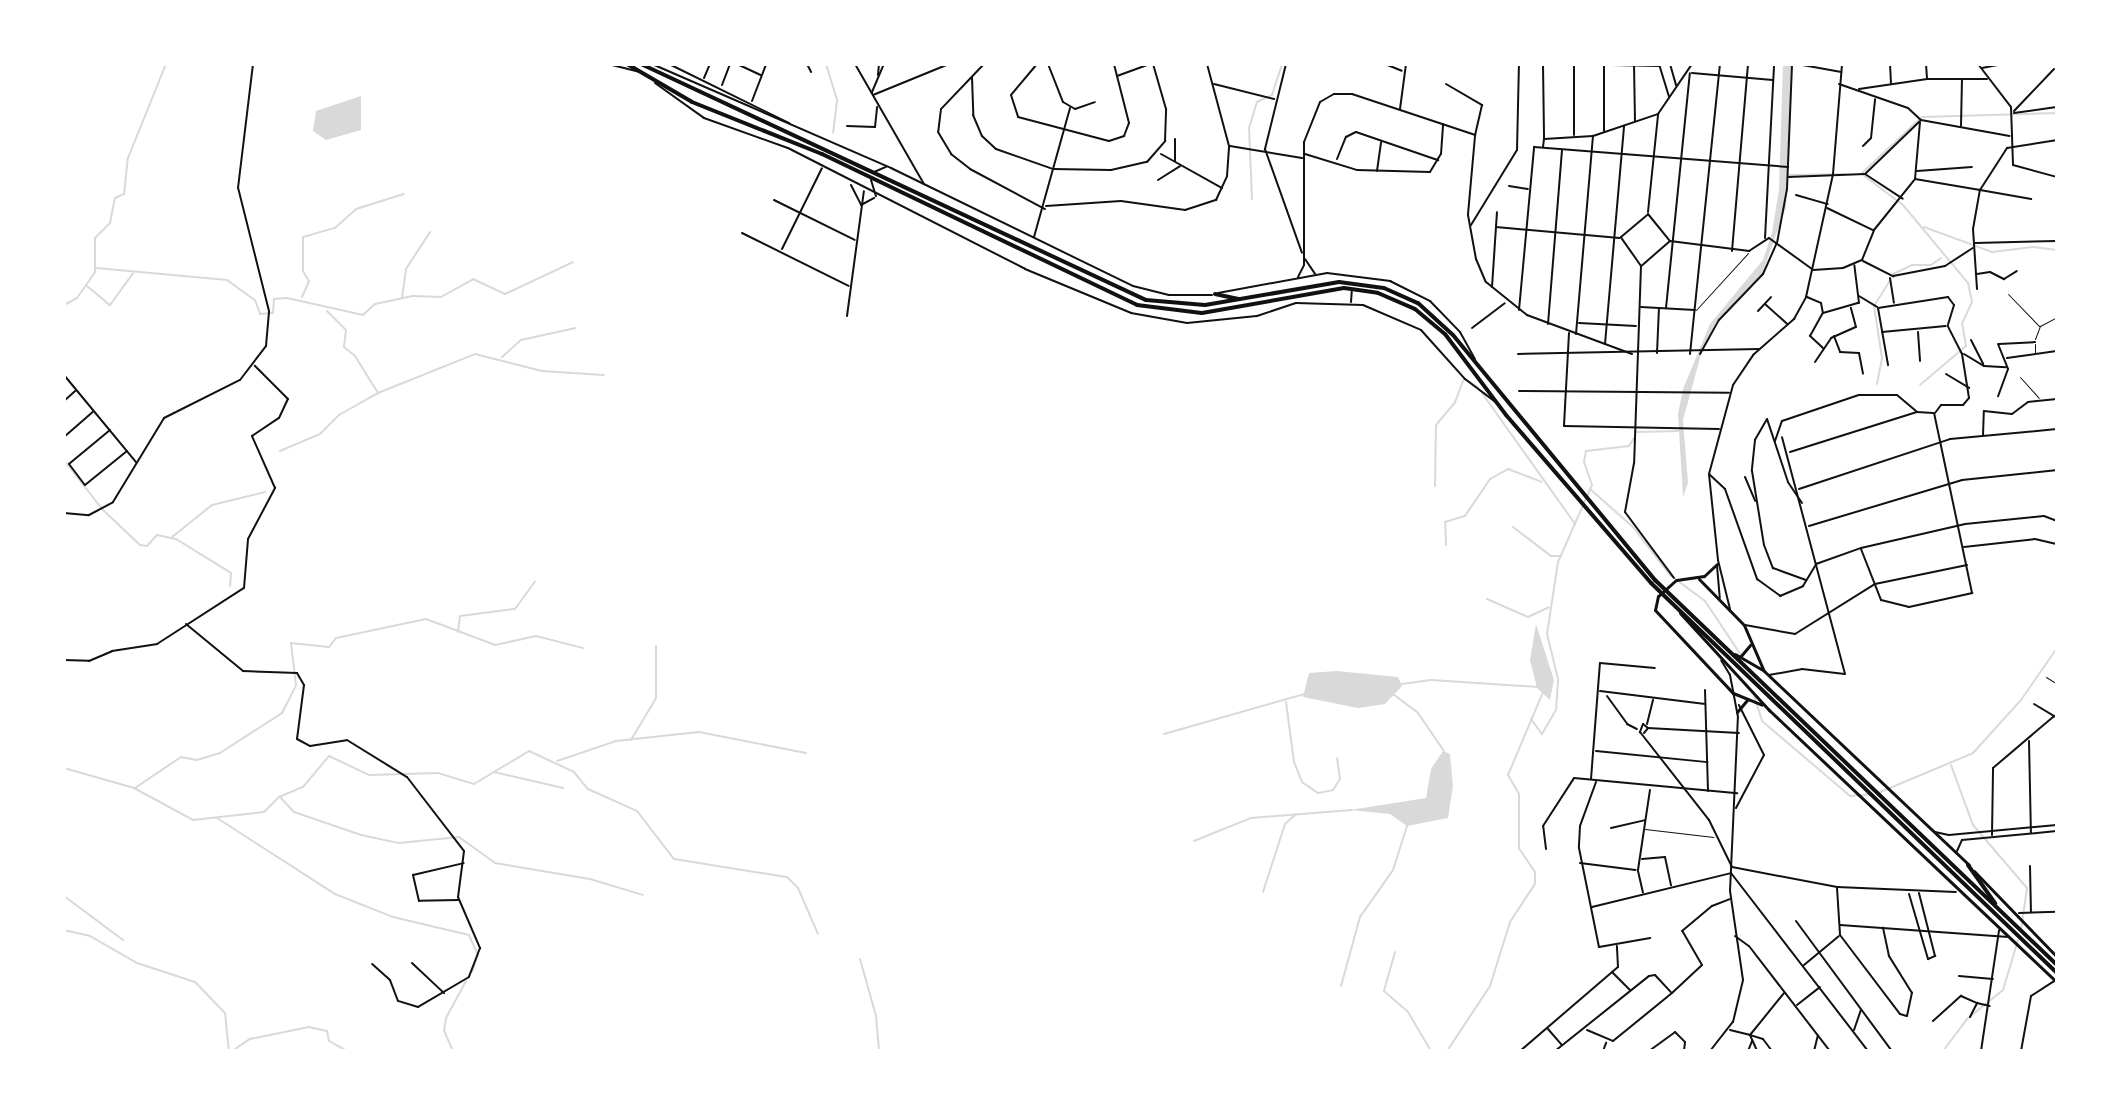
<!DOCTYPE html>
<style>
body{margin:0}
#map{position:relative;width:2121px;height:1115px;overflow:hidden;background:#fff;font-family:Figtree,sans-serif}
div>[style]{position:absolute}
.water>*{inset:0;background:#d9d9d9}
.stream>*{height:2px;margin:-1px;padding:0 1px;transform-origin:1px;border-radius:1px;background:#d9d9d9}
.service>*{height:1px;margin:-0.5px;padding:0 0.5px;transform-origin:0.5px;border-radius:0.5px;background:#111}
.minor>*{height:2px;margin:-1px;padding:0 1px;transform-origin:1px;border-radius:1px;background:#111}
.tertiary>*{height:2px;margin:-1px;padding:0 1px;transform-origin:1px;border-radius:1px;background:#111}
.secondary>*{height:3px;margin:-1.5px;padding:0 1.5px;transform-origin:1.5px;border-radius:1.5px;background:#111}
.motorway>*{height:4px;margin:-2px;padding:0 2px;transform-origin:2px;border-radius:2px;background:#111}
span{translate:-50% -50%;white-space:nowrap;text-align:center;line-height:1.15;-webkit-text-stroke:6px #fff;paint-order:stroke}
.frame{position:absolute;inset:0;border:66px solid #fff;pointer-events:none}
</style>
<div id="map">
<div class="water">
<div style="clip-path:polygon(1783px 64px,1791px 64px,1786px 207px,1762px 274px,1716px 322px,1702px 351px,1683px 420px,1688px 483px,1683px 497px,1678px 414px,1683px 389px,1710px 324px,1763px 260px,1772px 233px,1779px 189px)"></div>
<div style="clip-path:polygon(361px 96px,361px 130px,326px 140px,313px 131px,316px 111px)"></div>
<div style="clip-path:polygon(1536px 624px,1554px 680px,1550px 700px,1537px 688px,1530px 660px)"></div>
<div style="clip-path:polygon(1337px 671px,1398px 677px,1402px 686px,1385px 704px,1358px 708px,1303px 697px,1309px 673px)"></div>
<div style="clip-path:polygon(1443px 751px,1450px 754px,1453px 786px,1448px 818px,1407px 826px,1390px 814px,1350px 810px,1426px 798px,1431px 769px)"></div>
</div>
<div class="stream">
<div style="left:826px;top:64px;width:39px;rotate:73deg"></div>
<div style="left:837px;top:101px;width:32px;rotate:97deg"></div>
<div style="left:1861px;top:174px;width:83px;rotate:-43.1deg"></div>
<div style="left:1922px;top:117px;width:135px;rotate:-1.7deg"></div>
<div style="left:1788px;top:175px;width:57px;rotate:-1deg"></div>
<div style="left:1863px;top:175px;width:50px;rotate:36.9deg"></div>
<div style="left:1903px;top:205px;width:102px;rotate:50.2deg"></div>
<div style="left:1968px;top:283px;width:19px;rotate:78deg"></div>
<div style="left:1972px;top:302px;width:23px;rotate:115deg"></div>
<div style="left:1962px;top:323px;width:23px;rotate:80deg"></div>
<div style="left:1966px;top:346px;width:60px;rotate:139.7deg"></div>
<div style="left:1252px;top:199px;width:71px;rotate:-92.4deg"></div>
<div style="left:1249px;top:128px;width:27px;rotate:-73deg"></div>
<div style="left:1257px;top:102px;width:17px;rotate:-25deg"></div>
<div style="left:1272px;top:95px;width:33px;rotate:-72deg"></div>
<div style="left:1924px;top:227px;width:72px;rotate:20.2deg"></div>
<div style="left:1992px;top:252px;width:41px;rotate:-7deg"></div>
<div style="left:2033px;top:247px;width:24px;rotate:7deg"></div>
<div style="left:96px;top:268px;width:132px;rotate:5.2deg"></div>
<div style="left:227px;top:280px;width:34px;rotate:36deg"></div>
<div style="left:255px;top:300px;width:15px;rotate:70deg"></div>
<div style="left:260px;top:314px;width:13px;rotate:-4deg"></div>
<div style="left:273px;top:313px;width:14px;rotate:-86deg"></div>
<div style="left:274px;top:299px;width:13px;rotate:-4deg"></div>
<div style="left:287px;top:298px;width:78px;rotate:12.6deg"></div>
<div style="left:363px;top:315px;width:16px;rotate:-43deg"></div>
<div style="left:375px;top:304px;width:40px;rotate:-12deg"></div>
<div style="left:414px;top:296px;width:27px;rotate:2deg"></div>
<div style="left:441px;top:297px;width:37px;rotate:-29deg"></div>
<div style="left:473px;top:279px;width:35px;rotate:25deg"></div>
<div style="left:505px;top:294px;width:75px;rotate:-25.2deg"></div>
<div style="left:1893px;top:274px;width:21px;rotate:-25deg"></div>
<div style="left:1912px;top:265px;width:19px"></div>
<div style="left:1931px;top:265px;width:12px;rotate:-35deg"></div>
<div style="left:87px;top:286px;width:30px;rotate:40deg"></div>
<div style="left:110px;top:305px;width:39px;rotate:-54deg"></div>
<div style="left:302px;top:297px;width:17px;rotate:-66deg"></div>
<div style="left:309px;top:281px;width:12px;rotate:-121deg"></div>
<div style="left:303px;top:271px;width:34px;rotate:-90deg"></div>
<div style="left:303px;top:237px;width:33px;rotate:-16deg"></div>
<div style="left:335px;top:228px;width:28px;rotate:-42deg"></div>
<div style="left:356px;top:209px;width:50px;rotate:-17.4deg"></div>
<div style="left:402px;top:298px;width:29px;rotate:-82deg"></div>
<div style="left:406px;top:269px;width:44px;rotate:-57deg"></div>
<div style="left:64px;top:305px;width:15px;rotate:-28deg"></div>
<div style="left:77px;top:298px;width:32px;rotate:-55deg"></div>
<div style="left:95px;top:272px;width:34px;rotate:-90deg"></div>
<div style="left:95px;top:238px;width:21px;rotate:-45deg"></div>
<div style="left:110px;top:223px;width:25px;rotate:-79deg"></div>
<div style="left:115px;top:198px;width:10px;rotate:-24deg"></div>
<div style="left:124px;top:194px;width:36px;rotate:-84deg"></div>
<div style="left:128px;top:158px;width:101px;rotate:-68deg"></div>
<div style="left:327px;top:311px;width:27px;rotate:45deg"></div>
<div style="left:346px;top:330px;width:17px;rotate:97deg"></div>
<div style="left:344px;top:347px;width:14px;rotate:39deg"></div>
<div style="left:355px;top:356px;width:44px;rotate:58.1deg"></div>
<div style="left:502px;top:357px;width:25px;rotate:-42deg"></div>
<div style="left:521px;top:340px;width:56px;rotate:-12.3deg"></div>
<div style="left:1877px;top:384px;width:26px;rotate:-79deg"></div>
<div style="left:1882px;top:358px;width:53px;rotate:-98.7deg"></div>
<div style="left:1874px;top:306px;width:31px;rotate:-58deg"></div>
<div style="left:1482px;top:393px;width:161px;rotate:54.6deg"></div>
<div style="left:1636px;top:432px;width:45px;rotate:-1.3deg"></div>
<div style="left:280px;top:451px;width:43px;rotate:-23deg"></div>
<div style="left:320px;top:434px;width:27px;rotate:-45deg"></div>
<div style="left:339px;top:415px;width:45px;rotate:-29.4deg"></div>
<div style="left:378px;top:393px;width:105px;rotate:-21.9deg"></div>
<div style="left:475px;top:354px;width:69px;rotate:14.2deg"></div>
<div style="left:542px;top:371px;width:62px;rotate:3.7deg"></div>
<div style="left:64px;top:460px;width:62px;rotate:52.2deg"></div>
<div style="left:102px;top:509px;width:52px;rotate:43.5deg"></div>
<div style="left:140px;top:545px;width:7px;rotate:8deg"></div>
<div style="left:147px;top:546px;width:15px;rotate:-48deg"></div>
<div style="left:157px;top:535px;width:19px;rotate:12deg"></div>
<div style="left:176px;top:539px;width:65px;rotate:31.7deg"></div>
<div style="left:231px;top:573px;width:13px;rotate:94deg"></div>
<div style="left:1435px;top:486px;width:61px;rotate:-89.1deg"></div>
<div style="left:1436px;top:425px;width:30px;rotate:-50deg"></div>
<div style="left:1455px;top:402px;width:26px;rotate:-69deg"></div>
<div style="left:1464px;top:378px;width:17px;rotate:33deg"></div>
<div style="left:1590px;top:489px;width:57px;rotate:41.5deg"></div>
<div style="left:1633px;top:527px;width:61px;rotate:52.4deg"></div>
<div style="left:1670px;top:575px;width:44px;rotate:36.6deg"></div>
<div style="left:1705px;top:601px;width:65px;rotate:56.3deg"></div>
<div style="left:1513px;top:527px;width:48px;rotate:37.3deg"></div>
<div style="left:1551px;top:556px;width:10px"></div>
<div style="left:172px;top:537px;width:51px;rotate:-38.7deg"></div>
<div style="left:212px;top:505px;width:55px;rotate:-13.8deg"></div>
<div style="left:1446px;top:545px;width:23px;rotate:-92deg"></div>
<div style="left:1445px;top:522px;width:21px;rotate:-17deg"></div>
<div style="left:1465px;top:516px;width:45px;rotate:-56deg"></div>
<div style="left:1490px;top:479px;width:21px;rotate:-29deg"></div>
<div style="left:1508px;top:469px;width:36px;rotate:21deg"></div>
<div style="left:1487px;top:599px;width:45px;rotate:23.7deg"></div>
<div style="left:1528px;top:617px;width:23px;rotate:-25deg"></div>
<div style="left:458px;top:632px;width:16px;rotate:-83deg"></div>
<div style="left:460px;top:616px;width:55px;rotate:-7.3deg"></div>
<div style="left:515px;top:609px;width:34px;rotate:-54deg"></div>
<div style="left:1402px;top:684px;width:29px;rotate:-8deg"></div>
<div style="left:1431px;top:680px;width:108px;rotate:3.7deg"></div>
<div style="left:1393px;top:694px;width:31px;rotate:37deg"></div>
<div style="left:1418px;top:713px;width:46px;rotate:55.6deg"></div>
<div style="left:1754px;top:696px;width:26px;rotate:72deg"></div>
<div style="left:1762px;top:721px;width:116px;rotate:40.4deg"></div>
<div style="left:1850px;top:796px;width:21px;rotate:-5deg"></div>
<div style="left:1286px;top:702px;width:61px;rotate:82.4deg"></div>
<div style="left:1294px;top:762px;width:22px;rotate:68deg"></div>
<div style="left:1302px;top:782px;width:19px;rotate:35deg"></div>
<div style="left:1318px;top:793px;width:15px;rotate:-11deg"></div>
<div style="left:1333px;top:790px;width:13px;rotate:-58deg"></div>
<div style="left:1340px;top:779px;width:21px;rotate:-98deg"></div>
<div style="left:1531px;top:719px;width:19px;rotate:54deg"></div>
<div style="left:1542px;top:734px;width:28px;rotate:-60deg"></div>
<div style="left:1556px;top:710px;width:31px;rotate:-86deg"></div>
<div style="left:1558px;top:679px;width:46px;rotate:-103.7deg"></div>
<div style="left:1547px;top:634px;width:73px;rotate:-81.3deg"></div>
<div style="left:1558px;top:562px;width:84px;rotate:-66.2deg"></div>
<div style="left:1592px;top:485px;width:24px;rotate:-109deg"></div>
<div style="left:1584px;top:462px;width:11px;rotate:-80deg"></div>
<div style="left:1586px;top:451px;width:43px;rotate:-6.6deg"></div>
<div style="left:1629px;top:446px;width:9px;rotate:-58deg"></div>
<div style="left:1164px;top:734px;width:146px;rotate:-15.9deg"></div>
<div style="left:631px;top:740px;width:49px;rotate:-59.2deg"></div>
<div style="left:656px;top:698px;width:52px;rotate:-90deg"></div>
<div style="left:557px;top:761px;width:62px;rotate:-18.7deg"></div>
<div style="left:616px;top:741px;width:83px;rotate:-6.2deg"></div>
<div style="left:699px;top:732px;width:109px;rotate:11.1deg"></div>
<div style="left:1951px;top:765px;width:64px;rotate:69.9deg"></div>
<div style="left:1973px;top:825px;width:83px;rotate:49.4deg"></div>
<div style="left:2027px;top:888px;width:42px;rotate:98.1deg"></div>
<div style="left:64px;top:768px;width:73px;rotate:15.9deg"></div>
<div style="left:134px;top:788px;width:67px;rotate:28.5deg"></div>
<div style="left:193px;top:820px;width:71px;rotate:-6.4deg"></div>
<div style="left:264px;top:812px;width:21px;rotate:-45deg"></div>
<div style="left:279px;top:797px;width:26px;rotate:-23deg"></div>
<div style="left:303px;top:787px;width:40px;rotate:-50deg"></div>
<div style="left:329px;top:756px;width:44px;rotate:25.4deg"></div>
<div style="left:369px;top:775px;width:69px;rotate:-1.7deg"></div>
<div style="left:438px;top:773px;width:38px;rotate:17deg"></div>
<div style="left:474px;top:784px;width:64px;rotate:-31deg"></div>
<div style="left:529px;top:751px;width:50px;rotate:25deg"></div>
<div style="left:574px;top:772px;width:22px;rotate:51deg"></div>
<div style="left:588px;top:789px;width:54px;rotate:24.2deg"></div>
<div style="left:637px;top:811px;width:61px;rotate:52.4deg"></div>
<div style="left:674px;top:859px;width:114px;rotate:9.1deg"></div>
<div style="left:787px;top:877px;width:16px;rotate:45deg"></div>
<div style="left:798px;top:888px;width:50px;rotate:66.5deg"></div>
<div style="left:494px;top:772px;width:71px;rotate:13.1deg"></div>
<div style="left:135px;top:788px;width:55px;rotate:-34deg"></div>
<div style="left:181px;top:757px;width:16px;rotate:11deg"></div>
<div style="left:197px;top:760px;width:24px;rotate:-17deg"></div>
<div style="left:220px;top:753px;width:74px;rotate:-32.8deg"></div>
<div style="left:282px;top:713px;width:31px;rotate:-63deg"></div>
<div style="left:296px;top:685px;width:42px;rotate:-96.8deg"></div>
<div style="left:291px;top:643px;width:38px;rotate:6deg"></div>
<div style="left:329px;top:647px;width:11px;rotate:-52deg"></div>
<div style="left:336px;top:638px;width:92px;rotate:-11.9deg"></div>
<div style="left:426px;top:619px;width:74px;rotate:20.6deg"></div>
<div style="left:495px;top:645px;width:42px;rotate:-12.4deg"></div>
<div style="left:536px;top:636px;width:49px;rotate:14.3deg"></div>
<div style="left:1878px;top:793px;width:103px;rotate:-22.8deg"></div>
<div style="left:1973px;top:753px;width:72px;rotate:-47.8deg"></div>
<div style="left:2021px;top:700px;width:63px;rotate:-55.3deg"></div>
<div style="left:280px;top:797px;width:21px;rotate:47deg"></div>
<div style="left:294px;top:812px;width:71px;rotate:18.9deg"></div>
<div style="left:361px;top:835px;width:39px;rotate:12deg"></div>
<div style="left:399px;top:843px;width:60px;rotate:-5.7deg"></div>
<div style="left:459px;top:837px;width:44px;rotate:35.8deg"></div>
<div style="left:495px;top:863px;width:96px;rotate:9.6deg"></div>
<div style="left:590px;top:879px;width:55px;rotate:16.8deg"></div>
<div style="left:217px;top:818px;width:140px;rotate:32.8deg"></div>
<div style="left:335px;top:894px;width:62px;rotate:21.6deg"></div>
<div style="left:393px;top:917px;width:78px;rotate:13.3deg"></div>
<div style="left:469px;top:935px;width:22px;rotate:66deg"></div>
<div style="left:478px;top:955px;width:18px;rotate:109deg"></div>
<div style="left:1194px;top:841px;width:61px;rotate:-22deg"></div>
<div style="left:1251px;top:818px;width:101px;rotate:-4.5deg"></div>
<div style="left:1263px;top:892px;width:71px;rotate:-72.1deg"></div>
<div style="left:1285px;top:824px;width:15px;rotate:-42deg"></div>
<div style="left:64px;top:896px;width:74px;rotate:36.7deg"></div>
<div style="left:64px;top:930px;width:27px;rotate:13deg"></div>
<div style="left:90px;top:936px;width:54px;rotate:29.9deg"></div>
<div style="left:137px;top:963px;width:61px;rotate:18.1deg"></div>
<div style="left:195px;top:982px;width:43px;rotate:45.9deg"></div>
<div style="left:225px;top:1013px;width:38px;rotate:84deg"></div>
<div style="left:1395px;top:952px;width:41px;rotate:105.8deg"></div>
<div style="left:1384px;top:991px;width:32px;rotate:41deg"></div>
<div style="left:1408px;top:1012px;width:45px;rotate:59.5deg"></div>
<div style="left:860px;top:959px;width:59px;rotate:74.3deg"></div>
<div style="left:876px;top:1016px;width:35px;rotate:85deg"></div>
<div style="left:1341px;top:986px;width:72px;rotate:-74.6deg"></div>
<div style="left:1360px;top:917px;width:57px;rotate:-54.9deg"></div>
<div style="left:1393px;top:870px;width:49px;rotate:-72.3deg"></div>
<div style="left:232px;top:1051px;width:22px;rotate:-34deg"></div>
<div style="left:250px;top:1039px;width:60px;rotate:-11.5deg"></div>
<div style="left:309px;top:1027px;width:18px;rotate:13deg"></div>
<div style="left:327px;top:1031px;width:10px;rotate:79deg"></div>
<div style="left:329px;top:1041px;width:21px;rotate:29deg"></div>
<div style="left:453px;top:1051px;width:22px;rotate:-114deg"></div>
<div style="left:444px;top:1031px;width:13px;rotate:-81deg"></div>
<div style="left:446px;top:1018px;width:42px;rotate:-61.6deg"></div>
<div style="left:1447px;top:1051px;width:78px;rotate:-56.5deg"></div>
<div style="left:1490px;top:986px;width:67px;rotate:-72.6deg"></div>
<div style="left:1510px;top:922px;width:45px;rotate:-56.7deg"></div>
<div style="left:1535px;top:884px;width:12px;rotate:-90deg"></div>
<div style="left:1535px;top:872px;width:29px;rotate:-124deg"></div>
<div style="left:1519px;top:848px;width:54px;rotate:-90deg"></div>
<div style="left:1519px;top:794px;width:22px;rotate:-120deg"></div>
<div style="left:1508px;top:775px;width:90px;rotate:-67.1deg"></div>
<div style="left:1943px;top:1051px;width:40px;rotate:-53deg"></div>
<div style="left:1967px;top:1019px;width:46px;rotate:-38.9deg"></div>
<div style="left:2003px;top:990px;width:52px;rotate:-73.3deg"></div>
</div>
<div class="service">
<div style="left:2008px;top:294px;width:45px;rotate:45.9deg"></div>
<div style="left:1696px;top:310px;width:77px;rotate:-47.6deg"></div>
<div style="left:2035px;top:339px;width:14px;rotate:-69deg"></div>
<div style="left:2040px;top:326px;width:19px;rotate:-28deg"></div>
<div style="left:2035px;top:344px;width:9px;rotate:90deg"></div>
<div style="left:2020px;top:377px;width:28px;rotate:48deg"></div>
<div style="left:2046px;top:677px;width:13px;rotate:32deg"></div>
<div style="left:1645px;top:829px;width:69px;rotate:6.6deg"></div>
</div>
<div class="minor">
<div style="left:608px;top:64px;width:32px;rotate:14deg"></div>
<div style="left:669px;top:64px;width:134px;rotate:26.2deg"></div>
<div style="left:737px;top:64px;width:26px;rotate:25deg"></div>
<div style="left:781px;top:64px;width:12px"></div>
<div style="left:807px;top:64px;width:9px;rotate:63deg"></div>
<div style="left:855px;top:64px;width:138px;rotate:60.1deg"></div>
<div style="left:984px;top:64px;width:62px;rotate:133.7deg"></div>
<div style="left:941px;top:109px;width:23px;rotate:97deg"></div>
<div style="left:938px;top:132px;width:26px;rotate:59deg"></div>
<div style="left:951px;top:154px;width:24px;rotate:38deg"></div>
<div style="left:970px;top:169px;width:85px;rotate:28.1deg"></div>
<div style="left:1037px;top:64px;width:40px;rotate:130deg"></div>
<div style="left:1011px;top:95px;width:23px;rotate:72deg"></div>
<div style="left:1018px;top:117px;width:94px;rotate:14.8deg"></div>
<div style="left:1109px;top:141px;width:16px;rotate:-18deg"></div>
<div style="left:1124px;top:136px;width:14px;rotate:-69deg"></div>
<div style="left:1129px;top:123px;width:61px;rotate:-104.3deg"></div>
<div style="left:1048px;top:64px;width:41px;rotate:68.5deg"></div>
<div style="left:1063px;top:102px;width:14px;rotate:30deg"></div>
<div style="left:1075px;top:109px;width:21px;rotate:-19deg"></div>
<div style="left:1286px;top:64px;width:88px;rotate:103.9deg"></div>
<div style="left:1265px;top:149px;width:110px;rotate:70.4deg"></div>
<div style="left:1385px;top:64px;width:18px;rotate:22deg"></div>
<div style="left:1543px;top:64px;width:75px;rotate:89.2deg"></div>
<div style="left:1565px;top:64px;width:94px;rotate:1.2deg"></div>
<div style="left:1634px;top:64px;width:57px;rotate:89deg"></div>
<div style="left:1659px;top:64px;width:34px;rotate:73deg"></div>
<div style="left:1670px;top:64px;width:22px;rotate:74deg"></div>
<div style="left:1797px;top:64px;width:45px;rotate:10.3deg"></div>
<div style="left:1890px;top:64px;width:19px;rotate:87deg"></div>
<div style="left:1926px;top:64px;width:15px;rotate:86deg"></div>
<div style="left:1978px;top:64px;width:54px;rotate:52.5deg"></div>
<div style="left:2011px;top:107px;width:58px;rotate:88deg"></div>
<div style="left:2013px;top:165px;width:46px;rotate:15.3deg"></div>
<div style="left:1982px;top:68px;width:21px;rotate:-11deg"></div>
<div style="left:1692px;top:73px;width:81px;rotate:4.9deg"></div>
<div style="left:878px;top:75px;width:11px;rotate:-85deg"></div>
<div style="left:1117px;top:76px;width:35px;rotate:-20deg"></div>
<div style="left:972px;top:77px;width:38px;rotate:88deg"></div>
<div style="left:973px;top:115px;width:23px;rotate:67deg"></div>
<div style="left:982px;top:136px;width:19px;rotate:43deg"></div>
<div style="left:996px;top:149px;width:60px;rotate:19.3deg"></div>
<div style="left:1053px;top:169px;width:58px;rotate:1deg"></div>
<div style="left:1111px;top:170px;width:37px;rotate:-13deg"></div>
<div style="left:1147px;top:162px;width:28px;rotate:-49deg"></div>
<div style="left:1165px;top:141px;width:32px;rotate:-88deg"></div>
<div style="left:1166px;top:109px;width:47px;rotate:-106.1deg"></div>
<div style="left:704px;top:78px;width:15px;rotate:-67deg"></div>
<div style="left:1214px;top:84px;width:62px;rotate:14deg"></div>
<div style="left:1446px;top:84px;width:42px;rotate:30.3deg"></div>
<div style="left:1482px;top:105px;width:31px;rotate:103deg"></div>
<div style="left:1839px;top:84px;width:73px;rotate:19.2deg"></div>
<div style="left:1908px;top:108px;width:18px;rotate:43deg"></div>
<div style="left:1921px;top:120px;width:90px;rotate:10.2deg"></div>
<div style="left:722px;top:85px;width:22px;rotate:-69deg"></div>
<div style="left:1859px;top:89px;width:69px;rotate:-8.4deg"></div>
<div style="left:1927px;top:79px;width:60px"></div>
<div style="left:872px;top:92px;width:30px;rotate:-67deg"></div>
<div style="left:873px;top:95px;width:82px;rotate:-22.2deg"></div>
<div style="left:752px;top:101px;width:40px;rotate:-69deg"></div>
<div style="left:1400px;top:109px;width:45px;rotate:-82.4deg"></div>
<div style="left:2014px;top:111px;width:58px;rotate:-46.4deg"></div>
<div style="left:2014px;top:113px;width:43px;rotate:-7.9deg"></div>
<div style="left:847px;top:126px;width:28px;rotate:2deg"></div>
<div style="left:875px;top:127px;width:20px;rotate:-84deg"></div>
<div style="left:1961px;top:126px;width:46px;rotate:-88.8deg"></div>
<div style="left:1604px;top:131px;width:66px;rotate:-90deg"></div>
<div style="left:1574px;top:135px;width:70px;rotate:-90deg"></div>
<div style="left:1475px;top:136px;width:79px;rotate:95.1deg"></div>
<div style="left:1468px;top:215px;width:45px;rotate:79.7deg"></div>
<div style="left:1476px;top:259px;width:25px;rotate:67deg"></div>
<div style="left:1486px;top:282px;width:53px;rotate:38.8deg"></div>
<div style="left:1527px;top:315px;width:112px;rotate:20.4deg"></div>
<div style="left:1175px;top:139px;width:22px;rotate:90deg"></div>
<div style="left:1230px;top:146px;width:73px;rotate:9.5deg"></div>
<div style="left:1863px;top:146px;width:11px;rotate:-45deg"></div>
<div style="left:1871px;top:138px;width:39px;rotate:-84deg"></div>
<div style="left:1543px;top:147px;width:8px;rotate:-83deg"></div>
<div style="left:1544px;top:139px;width:49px;rotate:-3.5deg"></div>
<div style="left:1593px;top:136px;width:69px;rotate:-18.7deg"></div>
<div style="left:1658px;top:114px;width:60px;rotate:-55.8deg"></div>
<div style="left:1161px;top:154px;width:70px;rotate:29.1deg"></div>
<div style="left:1305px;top:154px;width:54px;rotate:17.1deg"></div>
<div style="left:1357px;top:170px;width:73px;rotate:1.6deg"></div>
<div style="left:1430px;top:172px;width:21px;rotate:-59deg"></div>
<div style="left:1441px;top:154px;width:30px;rotate:-86deg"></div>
<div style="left:1337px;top:159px;width:24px;rotate:-68deg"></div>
<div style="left:1346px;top:137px;width:11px;rotate:-27deg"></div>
<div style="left:1356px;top:132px;width:87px;rotate:18.9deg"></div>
<div style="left:1377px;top:171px;width:29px;rotate:-82deg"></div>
<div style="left:1917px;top:171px;width:55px;rotate:-4.2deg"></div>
<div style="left:1865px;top:174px;width:76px;rotate:-43.9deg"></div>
<div style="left:1788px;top:177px;width:77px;rotate:-2.2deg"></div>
<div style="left:1865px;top:174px;width:45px;rotate:33.3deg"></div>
<div style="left:1915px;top:179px;width:57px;rotate:-85deg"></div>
<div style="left:1158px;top:180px;width:26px;rotate:-32deg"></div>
<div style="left:1509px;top:186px;width:19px;rotate:9deg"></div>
<div style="left:1796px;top:195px;width:33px;rotate:16deg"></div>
<div style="left:774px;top:200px;width:90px;rotate:26.3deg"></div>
<div style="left:1046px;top:206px;width:75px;rotate:-3.8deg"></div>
<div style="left:1121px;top:201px;width:65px;rotate:8deg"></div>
<div style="left:1185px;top:210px;width:33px;rotate:-18deg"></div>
<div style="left:1216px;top:200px;width:26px;rotate:-65deg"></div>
<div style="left:1227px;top:176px;width:30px;rotate:-86deg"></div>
<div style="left:1229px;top:146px;width:85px;rotate:-105deg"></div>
<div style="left:1827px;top:208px;width:51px;rotate:25.6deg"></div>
<div style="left:1648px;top:212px;width:98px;rotate:-84.1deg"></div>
<div style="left:1648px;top:214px;width:35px;rotate:51deg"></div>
<div style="left:1670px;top:241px;width:38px;rotate:139deg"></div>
<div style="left:1641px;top:266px;width:35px;rotate:-125deg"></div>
<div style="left:1621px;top:237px;width:35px;rotate:-40deg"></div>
<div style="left:1471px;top:225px;width:88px;rotate:-58.5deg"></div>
<div style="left:1517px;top:150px;width:86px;rotate:-88.7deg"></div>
<div style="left:1496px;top:227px;width:124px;rotate:5.1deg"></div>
<div style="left:742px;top:233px;width:119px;rotate:26.4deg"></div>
<div style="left:1034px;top:237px;width:134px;rotate:-74.4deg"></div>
<div style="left:1765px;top:238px;width:174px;rotate:-87deg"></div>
<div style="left:1670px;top:241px;width:80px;rotate:7.2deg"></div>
<div style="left:1749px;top:251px;width:24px;rotate:-33deg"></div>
<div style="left:1769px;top:238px;width:53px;rotate:35.8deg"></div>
<div style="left:1975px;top:243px;width:82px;rotate:-1.4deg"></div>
<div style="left:782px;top:249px;width:90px;rotate:-63.7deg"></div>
<div style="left:1732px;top:251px;width:188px;rotate:-85.1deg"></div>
<div style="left:1305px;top:259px;width:18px;rotate:56deg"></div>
<div style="left:1863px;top:261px;width:34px;rotate:27deg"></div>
<div style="left:1893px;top:276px;width:53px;rotate:-10.9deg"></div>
<div style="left:1945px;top:266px;width:33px;rotate:-33deg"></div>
<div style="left:1641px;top:266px;width:197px;rotate:92deg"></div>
<div style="left:1634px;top:463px;width:50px;rotate:100.4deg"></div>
<div style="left:1625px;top:512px;width:82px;rotate:53.4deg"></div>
<div style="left:1977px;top:274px;width:13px;rotate:-9deg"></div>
<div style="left:1990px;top:272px;width:16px;rotate:27deg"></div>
<div style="left:2004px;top:279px;width:15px;rotate:-32deg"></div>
<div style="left:1298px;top:277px;width:13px;rotate:-63deg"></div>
<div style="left:1304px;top:265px;width:123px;rotate:-90deg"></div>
<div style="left:1304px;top:142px;width:43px;rotate:-68.2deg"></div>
<div style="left:1320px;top:102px;width:16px;rotate:-30deg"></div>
<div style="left:1334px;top:94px;width:18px"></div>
<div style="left:1352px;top:94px;width:130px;rotate:18.4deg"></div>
<div style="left:1890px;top:278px;width:25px;rotate:81deg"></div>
<div style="left:1492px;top:287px;width:75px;rotate:-86.2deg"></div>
<div style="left:1977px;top:289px;width:60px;rotate:-93.8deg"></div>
<div style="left:1973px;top:229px;width:40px;rotate:-80deg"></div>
<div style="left:1980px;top:190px;width:52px;rotate:10deg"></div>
<div style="left:1859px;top:296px;width:21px;rotate:31deg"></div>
<div style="left:1807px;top:297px;width:15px;rotate:23deg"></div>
<div style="left:1821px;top:303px;width:10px;rotate:79deg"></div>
<div style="left:1765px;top:304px;width:30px;rotate:42deg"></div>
<div style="left:1641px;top:307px;width:54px;rotate:3.2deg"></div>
<div style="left:1666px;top:308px;width:236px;rotate:-84.2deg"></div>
<div style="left:1878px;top:308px;width:71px;rotate:-8.9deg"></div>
<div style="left:1948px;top:297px;width:10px;rotate:53deg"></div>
<div style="left:1954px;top:305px;width:21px;rotate:107deg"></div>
<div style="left:1878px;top:308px;width:58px;rotate:80deg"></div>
<div style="left:1519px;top:310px;width:164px;rotate:-84.7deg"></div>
<div style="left:1534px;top:147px;width:255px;rotate:4.5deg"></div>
<div style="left:1758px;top:311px;width:19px;rotate:-47deg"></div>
<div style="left:847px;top:316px;width:126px;rotate:-82.3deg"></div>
<div style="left:1579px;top:323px;width:57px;rotate:3deg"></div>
<div style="left:1548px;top:324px;width:174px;rotate:-85.4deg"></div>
<div style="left:1472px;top:328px;width:41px;rotate:-37.1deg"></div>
<div style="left:1882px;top:332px;width:64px;rotate:-5.4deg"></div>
<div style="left:1918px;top:332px;width:29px;rotate:86deg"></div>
<div style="left:1569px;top:333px;width:93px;rotate:93.1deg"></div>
<div style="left:1564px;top:426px;width:155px;rotate:1.1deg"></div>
<div style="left:1576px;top:334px;width:199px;rotate:-85.1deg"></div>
<div style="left:1834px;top:336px;width:17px;rotate:69deg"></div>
<div style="left:1840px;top:352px;width:19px;rotate:3deg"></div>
<div style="left:1859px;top:353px;width:21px;rotate:79deg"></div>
<div style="left:1971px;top:340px;width:27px;rotate:63deg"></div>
<div style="left:1605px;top:344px;width:219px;rotate:-85deg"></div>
<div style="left:1998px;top:344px;width:27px;rotate:68deg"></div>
<div style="left:2008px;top:369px;width:29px;rotate:110deg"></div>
<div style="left:1999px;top:344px;width:36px;rotate:-3deg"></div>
<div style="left:1823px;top:348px;width:18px;rotate:-137deg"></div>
<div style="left:1810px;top:336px;width:26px;rotate:-61deg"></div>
<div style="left:1823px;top:313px;width:37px;rotate:-16deg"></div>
<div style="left:1859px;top:303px;width:38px;rotate:-97deg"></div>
<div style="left:1657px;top:353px;width:45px;rotate:-87.5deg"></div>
<div style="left:1518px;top:354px;width:241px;rotate:-1.2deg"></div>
<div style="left:1690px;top:354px;width:292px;rotate:-84.1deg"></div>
<div style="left:1700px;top:354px;width:39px;rotate:-61deg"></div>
<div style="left:1719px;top:320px;width:64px;rotate:-46.3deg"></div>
<div style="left:1763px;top:274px;width:34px;rotate:-66deg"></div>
<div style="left:1777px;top:243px;width:55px;rotate:-79.5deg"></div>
<div style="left:1787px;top:189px;width:125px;rotate:-87.7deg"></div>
<div style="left:1964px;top:354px;width:23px;rotate:31deg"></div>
<div style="left:1984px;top:366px;width:22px;rotate:3deg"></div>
<div style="left:2007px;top:358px;width:50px;rotate:-8deg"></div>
<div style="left:1815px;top:362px;width:29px;rotate:-56deg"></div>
<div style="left:1831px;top:338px;width:27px;rotate:-24deg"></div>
<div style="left:1856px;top:327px;width:20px;rotate:-105deg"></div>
<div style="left:1946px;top:374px;width:27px;rotate:31deg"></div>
<div style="left:64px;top:375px;width:113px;rotate:50.4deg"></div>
<div style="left:1519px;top:391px;width:210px;rotate:0.5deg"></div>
<div style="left:64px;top:401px;width:15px;rotate:-42deg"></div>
<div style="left:1935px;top:413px;width:10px;rotate:-53deg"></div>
<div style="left:1941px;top:405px;width:22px"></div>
<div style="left:1963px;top:405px;width:9px;rotate:-49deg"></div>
<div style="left:1969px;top:398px;width:45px;rotate:-99deg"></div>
<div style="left:1962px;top:354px;width:31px;rotate:-117deg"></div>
<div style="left:110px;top:430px;width:53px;rotate:140.3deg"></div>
<div style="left:69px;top:464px;width:26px;rotate:53deg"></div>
<div style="left:85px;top:485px;width:54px;rotate:-39deg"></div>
<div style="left:1983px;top:435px;width:24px;rotate:-88deg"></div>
<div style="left:1984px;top:411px;width:28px;rotate:6deg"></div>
<div style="left:2012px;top:414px;width:20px;rotate:-37deg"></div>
<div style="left:2028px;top:402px;width:29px;rotate:-6deg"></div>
<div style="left:64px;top:437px;width:38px;rotate:-41deg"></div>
<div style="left:1775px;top:441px;width:21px;rotate:-71deg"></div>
<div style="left:1782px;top:421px;width:81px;rotate:-18.7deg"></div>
<div style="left:1859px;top:395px;width:38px"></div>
<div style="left:1897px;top:395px;width:26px;rotate:40deg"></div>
<div style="left:1790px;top:452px;width:133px;rotate:-17.5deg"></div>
<div style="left:1917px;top:412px;width:16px;rotate:4deg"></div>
<div style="left:1709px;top:474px;width:22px;rotate:43deg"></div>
<div style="left:1725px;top:489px;width:96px;rotate:70.4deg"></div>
<div style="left:1757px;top:579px;width:29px;rotate:36deg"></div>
<div style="left:1780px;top:596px;width:25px;rotate:-23deg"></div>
<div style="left:1803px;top:586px;width:26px;rotate:-59deg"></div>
<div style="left:1816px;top:564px;width:48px;rotate:-19.6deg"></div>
<div style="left:1861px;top:548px;width:107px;rotate:-13deg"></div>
<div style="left:1965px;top:524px;width:79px;rotate:-5.8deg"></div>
<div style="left:2044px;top:516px;width:14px;rotate:21deg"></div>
<div style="left:1745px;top:477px;width:26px;rotate:67deg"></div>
<div style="left:1799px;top:489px;width:159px;rotate:-18.3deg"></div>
<div style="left:1950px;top:439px;width:107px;rotate:-5.3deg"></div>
<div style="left:1802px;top:503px;width:25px;rotate:-124deg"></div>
<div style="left:1788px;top:482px;width:66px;rotate:-108.4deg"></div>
<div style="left:1767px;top:419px;width:24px;rotate:120deg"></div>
<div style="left:1755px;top:440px;width:31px;rotate:96deg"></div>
<div style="left:1752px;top:471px;width:75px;rotate:80.8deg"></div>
<div style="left:1764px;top:545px;width:25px;rotate:69deg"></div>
<div style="left:1773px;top:568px;width:35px;rotate:20deg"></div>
<div style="left:1809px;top:526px;width:160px;rotate:-16.7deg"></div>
<div style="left:1962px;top:480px;width:96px;rotate:-6deg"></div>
<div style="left:1964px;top:547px;width:71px;rotate:-6.4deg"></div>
<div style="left:2035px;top:539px;width:23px;rotate:13deg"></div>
<div style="left:1861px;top:549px;width:55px;rotate:68.6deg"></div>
<div style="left:1881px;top:600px;width:29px;rotate:14deg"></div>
<div style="left:1909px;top:607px;width:65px;rotate:-12.5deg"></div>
<div style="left:1972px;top:593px;width:184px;rotate:-101.9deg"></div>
<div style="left:186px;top:624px;width:74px;rotate:39.5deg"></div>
<div style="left:243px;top:671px;width:54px;rotate:2.1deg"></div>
<div style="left:297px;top:673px;width:14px;rotate:60deg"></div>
<div style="left:304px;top:685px;width:54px;rotate:97.4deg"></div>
<div style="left:297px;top:739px;width:15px;rotate:28deg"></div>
<div style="left:310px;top:746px;width:37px;rotate:-9deg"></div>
<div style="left:347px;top:740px;width:70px;rotate:31.7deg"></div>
<div style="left:407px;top:777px;width:93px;rotate:52.4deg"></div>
<div style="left:464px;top:851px;width:46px;rotate:97.4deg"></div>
<div style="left:458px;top:897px;width:56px;rotate:66.7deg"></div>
<div style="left:480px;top:948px;width:31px;rotate:111deg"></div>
<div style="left:469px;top:977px;width:59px;rotate:149.5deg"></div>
<div style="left:418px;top:1007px;width:21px;rotate:-163deg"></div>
<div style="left:398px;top:1001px;width:22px;rotate:-111deg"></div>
<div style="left:390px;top:980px;width:24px;rotate:-138deg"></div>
<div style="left:1745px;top:625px;width:51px;rotate:10.2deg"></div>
<div style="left:1795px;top:634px;width:94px;rotate:-32deg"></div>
<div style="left:1875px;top:584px;width:94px;rotate:-11.7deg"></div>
<div style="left:64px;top:660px;width:25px;rotate:2deg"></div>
<div style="left:89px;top:661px;width:25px;rotate:-23deg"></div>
<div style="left:112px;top:651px;width:46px;rotate:-8.8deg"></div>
<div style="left:157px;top:644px;width:103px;rotate:-32.8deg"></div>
<div style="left:244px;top:588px;width:49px;rotate:-85.3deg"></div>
<div style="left:248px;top:539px;width:58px;rotate:-62.1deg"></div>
<div style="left:275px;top:488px;width:57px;rotate:-113.9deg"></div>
<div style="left:252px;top:436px;width:32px;rotate:-34deg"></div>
<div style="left:279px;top:418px;width:21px;rotate:-65deg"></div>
<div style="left:288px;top:399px;width:47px;rotate:-135deg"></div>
<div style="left:1769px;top:675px;width:34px;rotate:-10deg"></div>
<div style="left:1802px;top:669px;width:43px;rotate:6.6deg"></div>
<div style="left:1845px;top:674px;width:245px;rotate:-104.9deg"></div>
<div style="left:1705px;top:690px;width:101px;rotate:88.3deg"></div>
<div style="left:1600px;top:691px;width:106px;rotate:7.1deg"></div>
<div style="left:1607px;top:696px;width:34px;rotate:54deg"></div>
<div style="left:1627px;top:724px;width:11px;rotate:27deg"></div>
<div style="left:2034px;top:704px;width:27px;rotate:31deg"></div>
<div style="left:1647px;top:724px;width:25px;rotate:-76deg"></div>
<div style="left:1648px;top:728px;width:91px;rotate:3.1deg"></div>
<div style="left:1644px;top:733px;width:6px;rotate:-51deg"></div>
<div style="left:1648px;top:728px;width:6px;rotate:-141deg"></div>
<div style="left:1643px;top:724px;width:9px;rotate:111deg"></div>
<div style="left:1640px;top:732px;width:112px;rotate:51.9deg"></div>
<div style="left:1709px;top:820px;width:52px;rotate:63.9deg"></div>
<div style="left:1732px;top:867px;width:107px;rotate:10.8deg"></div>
<div style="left:1837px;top:887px;width:119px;rotate:2.4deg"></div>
<div style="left:2029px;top:741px;width:92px;rotate:88.8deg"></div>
<div style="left:1596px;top:751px;width:112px;rotate:5.7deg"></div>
<div style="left:1591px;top:779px;width:116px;rotate:-85.6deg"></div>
<div style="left:1600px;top:663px;width:55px;rotate:5.2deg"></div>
<div style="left:1596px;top:782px;width:47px;rotate:110deg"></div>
<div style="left:1580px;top:826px;width:22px;rotate:93deg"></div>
<div style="left:1579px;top:848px;width:101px;rotate:78.6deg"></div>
<div style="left:1599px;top:947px;width:52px;rotate:-10deg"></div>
<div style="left:1736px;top:808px;width:60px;rotate:-62.2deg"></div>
<div style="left:1764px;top:755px;width:56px;rotate:-116.6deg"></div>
<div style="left:1611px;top:828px;width:35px;rotate:-13deg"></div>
<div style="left:1992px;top:835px;width:67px;rotate:-89.1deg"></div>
<div style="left:1993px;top:768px;width:80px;rotate:-40.4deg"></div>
<div style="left:1546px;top:849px;width:23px;rotate:-97deg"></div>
<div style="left:1543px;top:826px;width:57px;rotate:-57.1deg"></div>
<div style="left:1574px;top:778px;width:164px;rotate:5.3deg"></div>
<div style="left:1642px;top:859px;width:23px;rotate:-5deg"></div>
<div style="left:1665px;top:857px;width:29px;rotate:78deg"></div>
<div style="left:1580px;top:863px;width:56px;rotate:7.1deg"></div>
<div style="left:2030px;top:866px;width:46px;rotate:88.8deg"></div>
<div style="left:1638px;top:870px;width:81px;rotate:-81.5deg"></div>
<div style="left:1638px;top:871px;width:22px;rotate:77deg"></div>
<div style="left:1837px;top:888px;width:47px;rotate:86.3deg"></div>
<div style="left:1840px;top:935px;width:99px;rotate:52.8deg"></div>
<div style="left:1900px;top:1014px;width:7px;rotate:16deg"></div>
<div style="left:1907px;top:1016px;width:24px;rotate:-78deg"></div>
<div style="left:1912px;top:993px;width:44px;rotate:-121.9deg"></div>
<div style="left:1889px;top:956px;width:29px;rotate:-102deg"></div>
<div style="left:1909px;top:894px;width:68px;rotate:73.7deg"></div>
<div style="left:1928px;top:959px;width:8px;rotate:-23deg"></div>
<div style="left:1935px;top:956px;width:65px;rotate:-104.3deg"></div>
<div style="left:458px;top:900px;width:39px;rotate:179deg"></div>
<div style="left:419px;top:901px;width:27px;rotate:-103deg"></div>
<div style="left:413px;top:875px;width:52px;rotate:-13.2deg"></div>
<div style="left:1592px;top:907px;width:143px;rotate:-13.7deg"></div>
<div style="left:1731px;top:873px;width:225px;rotate:52.4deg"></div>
<div style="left:2019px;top:913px;width:38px;rotate:-2deg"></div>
<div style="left:1796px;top:921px;width:162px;rotate:53.6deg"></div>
<div style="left:1840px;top:925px;width:169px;rotate:4.1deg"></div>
<div style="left:1735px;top:936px;width:17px;rotate:36deg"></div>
<div style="left:1749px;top:946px;width:133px;rotate:52.4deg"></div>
<div style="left:412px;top:963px;width:44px;rotate:43.2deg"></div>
<div style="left:1804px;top:965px;width:45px;rotate:-39.6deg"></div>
<div style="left:1612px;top:972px;width:25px;rotate:45deg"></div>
<div style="left:1959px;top:976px;width:34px;rotate:5deg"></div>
<div style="left:1797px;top:1005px;width:29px;rotate:-38deg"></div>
<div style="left:1970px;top:1017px;width:16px;rotate:-63deg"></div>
<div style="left:1977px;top:1003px;width:13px;rotate:13deg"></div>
<div style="left:1933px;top:1021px;width:38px;rotate:-42deg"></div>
<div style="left:1961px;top:996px;width:17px;rotate:24deg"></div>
<div style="left:1548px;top:1029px;width:21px;rotate:49deg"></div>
<div style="left:1587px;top:1030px;width:28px;rotate:23deg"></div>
<div style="left:1613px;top:1041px;width:76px;rotate:-39.1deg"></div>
<div style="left:1672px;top:993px;width:41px;rotate:-43deg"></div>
<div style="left:1702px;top:965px;width:39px;rotate:-120deg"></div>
<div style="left:1682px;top:931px;width:39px;rotate:-40deg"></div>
<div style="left:1712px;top:906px;width:19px;rotate:-21deg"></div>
<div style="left:1730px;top:1030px;width:21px;rotate:14deg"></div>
<div style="left:1750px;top:1035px;width:17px;rotate:66deg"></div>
<div style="left:1854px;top:1030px;width:21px;rotate:-71deg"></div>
<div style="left:1520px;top:1051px;width:129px;rotate:-40.6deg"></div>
<div style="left:1618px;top:967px;width:21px;rotate:-93deg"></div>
<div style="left:1555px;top:1051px;width:120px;rotate:-38.6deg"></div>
<div style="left:1649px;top:976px;width:6px;rotate:-9deg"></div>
<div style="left:1655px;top:975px;width:23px;rotate:47deg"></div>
<div style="left:1603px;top:1051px;width:9px;rotate:-69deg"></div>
<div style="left:1649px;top:1051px;width:32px;rotate:-36deg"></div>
<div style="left:1675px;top:1032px;width:14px;rotate:45deg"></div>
<div style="left:1685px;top:1042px;width:9px;rotate:96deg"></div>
<div style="left:1748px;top:1051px;width:11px;rotate:-68deg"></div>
<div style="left:1772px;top:1051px;width:15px;rotate:-127deg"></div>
<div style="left:1763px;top:1039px;width:14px;rotate:-163deg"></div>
<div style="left:1750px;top:1035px;width:54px;rotate:-51deg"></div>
<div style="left:1814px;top:1051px;width:16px;rotate:-76deg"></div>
<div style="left:1981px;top:1051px;width:122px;rotate:-81.5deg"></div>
<div style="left:2021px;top:1051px;width:56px;rotate:-79.7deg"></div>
<div style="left:2031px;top:996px;width:27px;rotate:-33deg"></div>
<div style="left:2056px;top:1051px;width:5px;rotate:-79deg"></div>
</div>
<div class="tertiary">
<div style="left:652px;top:64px;width:261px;rotate:23.5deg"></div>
<div style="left:891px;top:168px;width:269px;rotate:26deg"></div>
<div style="left:1133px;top:286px;width:37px;rotate:14deg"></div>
<div style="left:1169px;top:295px;width:43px"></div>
<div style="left:655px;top:83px;width:60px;rotate:35.5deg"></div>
<div style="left:704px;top:118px;width:89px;rotate:19.7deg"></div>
<div style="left:788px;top:148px;width:266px;rotate:27deg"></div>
<div style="left:1025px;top:269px;width:115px;rotate:22.5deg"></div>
<div style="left:1131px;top:313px;width:57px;rotate:10.1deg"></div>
<div style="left:1187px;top:323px;width:70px;rotate:-5.7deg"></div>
<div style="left:1257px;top:316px;width:41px;rotate:-18.4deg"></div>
<div style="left:1296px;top:303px;width:67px;rotate:1.7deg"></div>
<div style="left:1363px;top:305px;width:63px;rotate:23.3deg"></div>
<div style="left:1421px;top:330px;width:66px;rotate:48.1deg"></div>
<div style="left:1465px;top:379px;width:36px;rotate:37deg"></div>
<div style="left:874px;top:172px;width:13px;rotate:-23deg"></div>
<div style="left:871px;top:180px;width:17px;rotate:73deg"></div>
<div style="left:851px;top:185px;width:22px;rotate:63deg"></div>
<div style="left:861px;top:205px;width:15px;rotate:-28deg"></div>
<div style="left:1813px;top:270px;width:30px;rotate:-4deg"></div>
<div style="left:1843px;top:268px;width:21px;rotate:-23deg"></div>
<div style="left:1862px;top:260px;width:32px;rotate:-68deg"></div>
<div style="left:1874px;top:230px;width:65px;rotate:-51.2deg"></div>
<div style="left:1915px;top:179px;width:66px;rotate:9.6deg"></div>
<div style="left:1980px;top:190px;width:50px;rotate:-57.3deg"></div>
<div style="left:2007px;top:148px;width:51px;rotate:-9.1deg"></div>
<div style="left:1218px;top:293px;width:111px;rotate:-10.4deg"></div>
<div style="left:1327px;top:273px;width:64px;rotate:7.2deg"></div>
<div style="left:1390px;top:281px;width:45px;rotate:26.6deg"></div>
<div style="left:1430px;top:301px;width:43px;rotate:45.9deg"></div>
<div style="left:1460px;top:332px;width:31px;rotate:61deg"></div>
<div style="left:1351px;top:302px;width:13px;rotate:-86deg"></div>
<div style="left:64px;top:513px;width:25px;rotate:5deg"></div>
<div style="left:89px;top:515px;width:27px;rotate:-28deg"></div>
<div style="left:113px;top:502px;width:98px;rotate:-58.7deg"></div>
<div style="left:164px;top:418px;width:85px;rotate:-26.6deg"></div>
<div style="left:240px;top:380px;width:43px;rotate:-52.6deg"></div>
<div style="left:266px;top:346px;width:35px;rotate:-85deg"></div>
<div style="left:269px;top:311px;width:127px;rotate:-104.1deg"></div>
<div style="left:238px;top:188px;width:125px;rotate:-83.1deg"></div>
<div style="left:1717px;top:566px;width:32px;rotate:85deg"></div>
<div style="left:1730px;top:609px;width:50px;rotate:-103.8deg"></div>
<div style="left:1718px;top:560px;width:86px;rotate:-96deg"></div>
<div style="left:1709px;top:474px;width:92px;rotate:-74.9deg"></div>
<div style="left:1733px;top:385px;width:36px;rotate:-56deg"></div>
<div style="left:1753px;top:355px;width:55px;rotate:-41.3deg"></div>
<div style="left:1794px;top:319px;width:25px;rotate:-61deg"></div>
<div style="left:1806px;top:297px;width:126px;rotate:-77.6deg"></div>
<div style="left:1833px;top:174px;width:110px;rotate:-85.3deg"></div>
<div style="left:1935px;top:832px;width:14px;rotate:12deg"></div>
<div style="left:1949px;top:835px;width:108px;rotate:-5.3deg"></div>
<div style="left:1957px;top:851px;width:12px;rotate:-66deg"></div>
<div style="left:1962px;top:840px;width:95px;rotate:-5.4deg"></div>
<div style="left:1710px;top:1051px;width:37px;rotate:-52deg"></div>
<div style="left:1733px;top:1022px;width:43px;rotate:-76.6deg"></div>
<div style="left:1743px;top:980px;width:90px;rotate:-98.3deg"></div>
<div style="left:1730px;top:891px;width:174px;rotate:-87.4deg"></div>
<div style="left:1738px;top:717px;width:43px;rotate:-100.8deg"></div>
<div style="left:1730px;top:675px;width:17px;rotate:-121deg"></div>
</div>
<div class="secondary">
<div style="left:1717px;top:564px;width:18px;rotate:137deg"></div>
<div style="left:1704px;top:576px;width:28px;rotate:172deg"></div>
<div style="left:1676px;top:580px;width:24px;rotate:138deg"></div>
<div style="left:1658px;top:596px;width:14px;rotate:102deg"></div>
<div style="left:1655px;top:610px;width:114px;rotate:46.8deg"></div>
<div style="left:1733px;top:693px;width:31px;rotate:22deg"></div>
<div style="left:1699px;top:579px;width:64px;rotate:45.6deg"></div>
<div style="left:1744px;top:625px;width:48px;rotate:66.6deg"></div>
<div style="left:1680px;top:613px;width:132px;rotate:47.5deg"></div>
<div style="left:1769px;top:710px;width:396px;rotate:43.4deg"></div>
<div style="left:1735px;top:654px;width:34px;rotate:30deg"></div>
<div style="left:1764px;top:671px;width:282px;rotate:43.4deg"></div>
<div style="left:1740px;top:657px;width:16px;rotate:-50deg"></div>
<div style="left:1737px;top:712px;width:16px;rotate:-50deg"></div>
<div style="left:1974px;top:871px;width:120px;rotate:46deg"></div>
</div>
<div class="motorway">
<div style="left:627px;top:64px;width:75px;rotate:30.3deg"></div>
<div style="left:692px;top:102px;width:140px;rotate:21.8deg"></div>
<div style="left:822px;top:154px;width:349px;rotate:25.6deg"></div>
<div style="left:1137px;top:305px;width:65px;rotate:7deg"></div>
<div style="left:1202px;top:313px;width:144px;rotate:-10deg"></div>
<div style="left:1344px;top:288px;width:34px;rotate:8deg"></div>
<div style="left:1378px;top:293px;width:40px;rotate:23.4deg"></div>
<div style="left:1415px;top:309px;width:39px;rotate:40deg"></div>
<div style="left:1445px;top:334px;width:101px;rotate:53deg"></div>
<div style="left:1506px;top:415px;width:222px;rotate:49.2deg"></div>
<div style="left:1651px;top:583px;width:563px;rotate:43.85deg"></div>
<div style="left:641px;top:64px;width:557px;rotate:25.05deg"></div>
<div style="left:1146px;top:300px;width:59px;rotate:4.8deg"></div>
<div style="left:1205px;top:305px;width:136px;rotate:-9.7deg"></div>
<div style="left:1339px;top:282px;width:45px;rotate:7.6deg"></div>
<div style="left:1384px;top:288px;width:37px;rotate:24deg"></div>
<div style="left:1418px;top:303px;width:47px;rotate:42.4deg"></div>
<div style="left:1453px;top:335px;width:318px;rotate:50.5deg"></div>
<div style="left:1655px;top:580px;width:557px;rotate:43.76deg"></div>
<div style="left:1215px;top:294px;width:24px;rotate:12deg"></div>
<div style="left:1968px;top:865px;width:47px;rotate:54.6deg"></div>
</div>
<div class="frame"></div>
</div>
